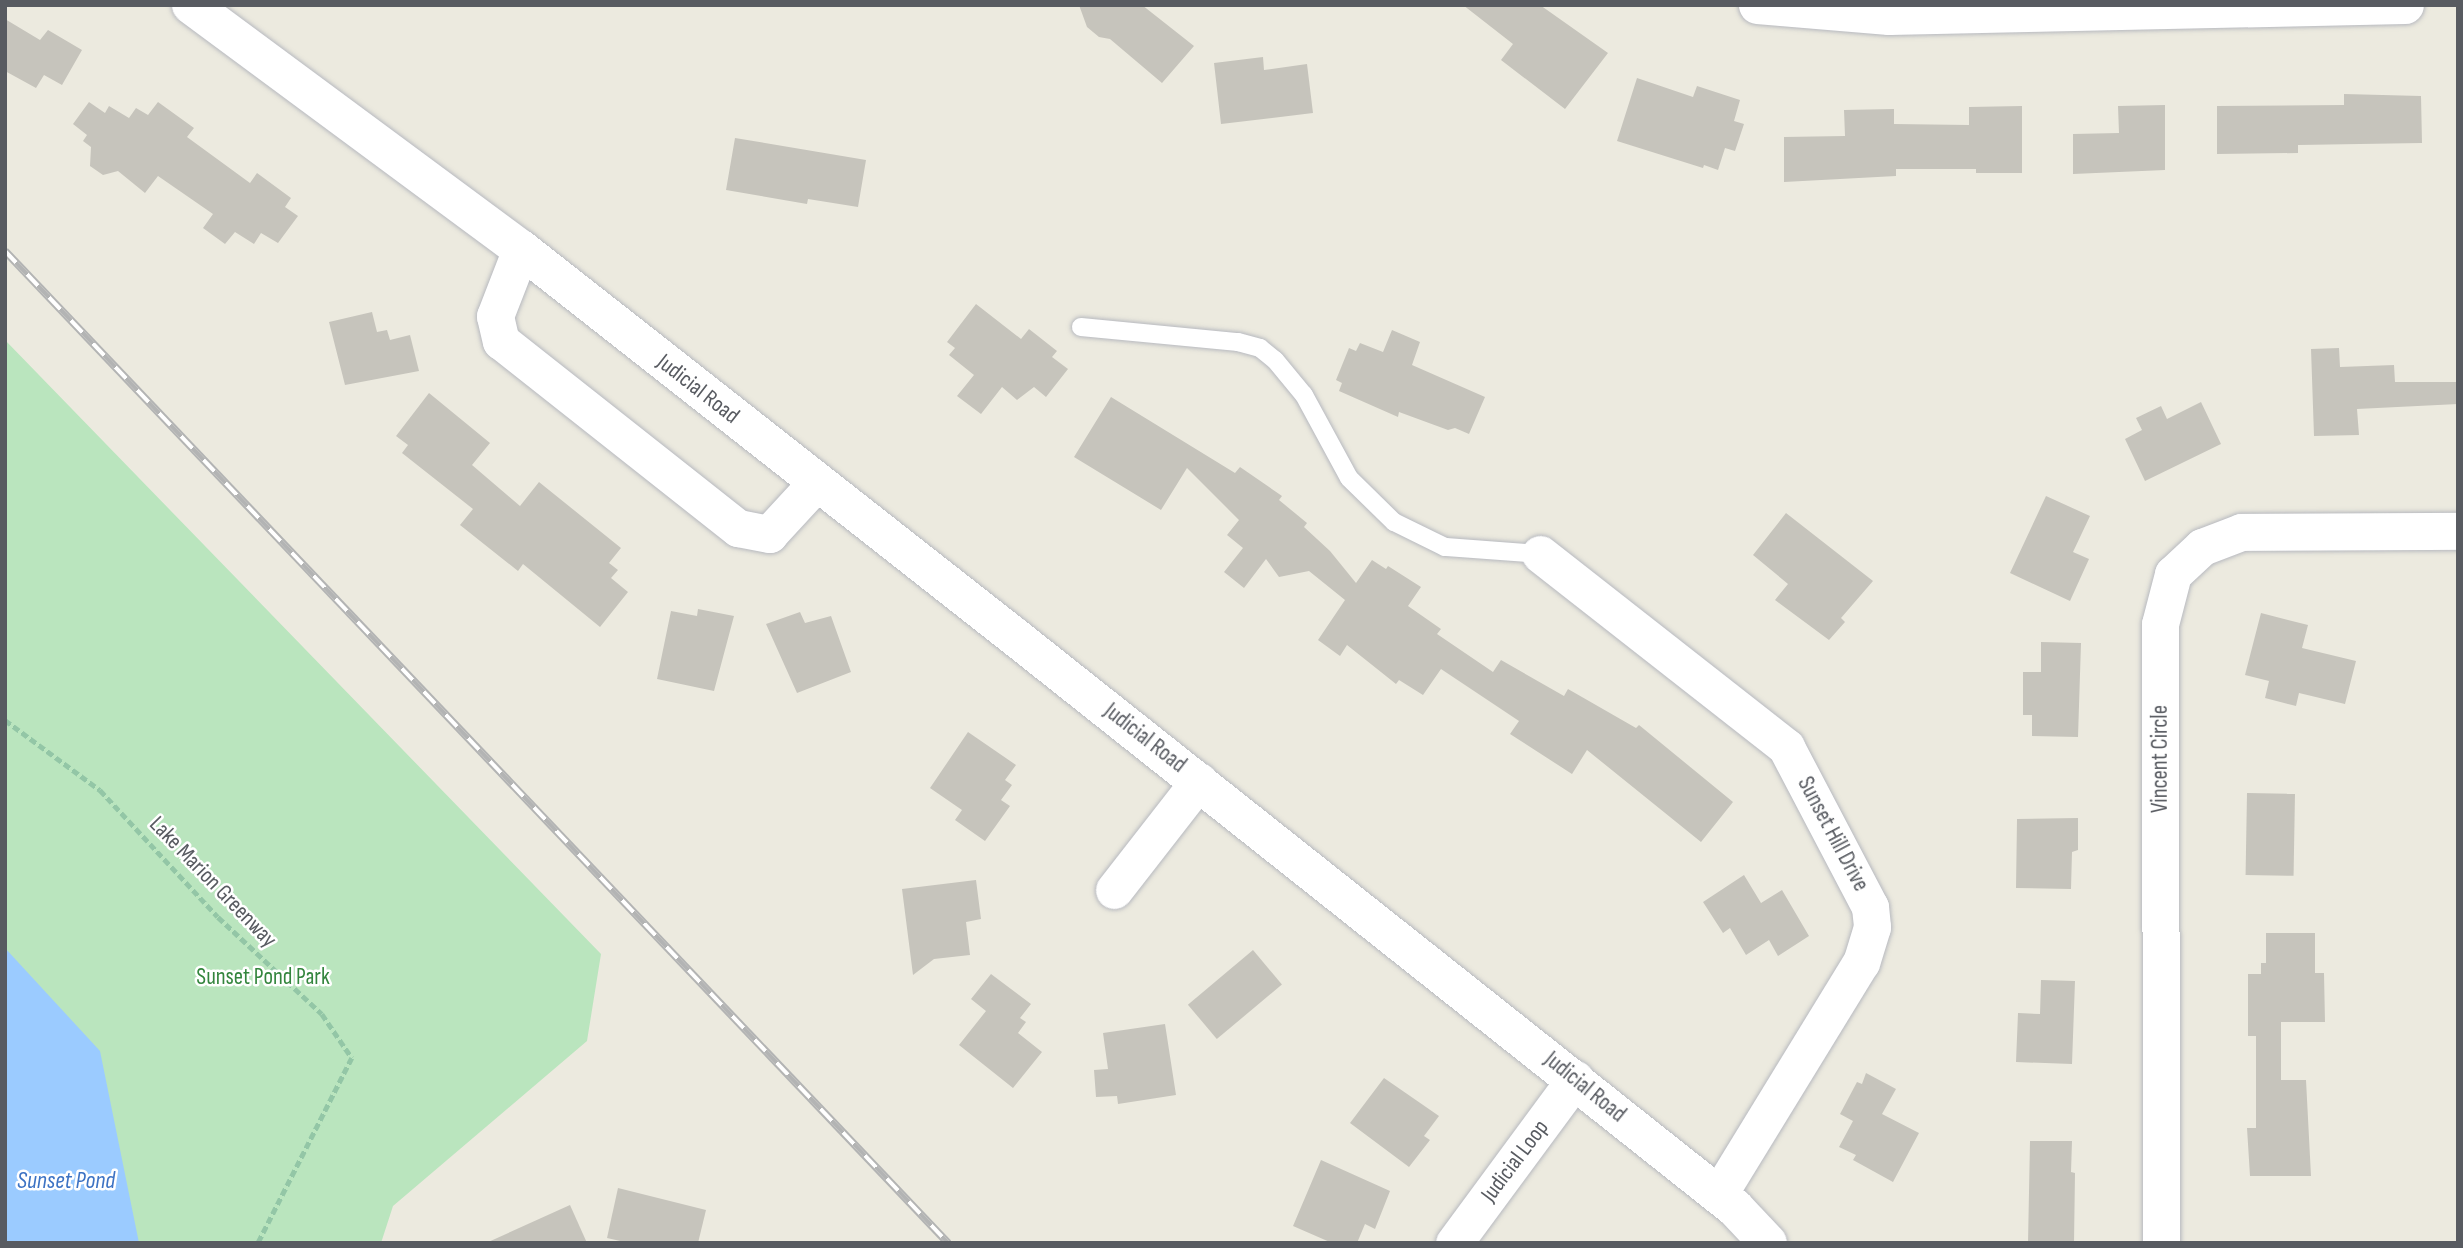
<!DOCTYPE html>
<style>
body{margin:0}
#map{position:relative;width:2463px;height:1248px;overflow:hidden;background:#eceadf;font-family:"Sofia Sans Condensed",sans-serif}
div>[style]{position:absolute}
.green>*{inset:0;background:#bae5be}
.water>*{inset:0;background:#9bcbff}
.building>*{inset:0;background:#c6c4bc;transform-origin:0 0}
.path>*{height:4.5px;margin-top:-2.25px;transform-origin:0;background:repeating-linear-gradient(90deg,#93c6a6 0 7px,transparent 0 10.5px)}
.roads{filter:drop-shadow(0 0 2px #b7b9bf) drop-shadow(0 0 2px #b7b9bf)}
.service>*{height:18px;margin:-9px;padding:0 9px;transform-origin:9px;border-radius:9px;background:#fff}
.minor>*{height:37px;margin:-18.5px;padding:0 18.5px;transform-origin:18.5px;border-radius:18.5px;background:#fff}
.tertiary>*{height:38px;margin:-19px;padding:0 19px;transform-origin:19px;border-radius:19px;background:#fff}
.rail>*{height:8px;margin-top:-4px;transform-origin:0;background:repeating-linear-gradient(90deg,#fff 0 16px,#b3b4b4 0 32px);box-sizing:border-box;border-block:2px solid #b3b4b4}
span{translate:-50% -50%;white-space:nowrap;text-align:center;line-height:1.15;-webkit-text-stroke:5px #fff;paint-order:stroke}
.street-label{font-size:23px;color:#585b61}
.park-label{font-size:23px;color:#33853d}
.water-label{font-size:24px;color:#3d73c4;font-style:italic}
.frame{position:absolute;inset:0;border:7px solid #585b61;pointer-events:none}
</style>
<div id="map">
<div class="green">
<div style="clip-path:polygon(5px 340px,601px 954px,587px 1041px,393px 1206px,381px 1243px,5px 1243px)"></div>
</div>
<div class="water">
<div style="clip-path:polygon(5px 948px,100px 1051px,139px 1243px,5px 1243px)"></div>
</div>
<div class="building">
<div style="clip-path:polygon(1079px 5px,1142px 5px,1194px 46px,1162px 83px,1110px 39px,1099px 37px,1087px 27px)"></div>
<div style="clip-path:polygon(1463px 5px,1540px 5px,1608px 53px,1565px 109px,1501px 60px,1513px 44px)"></div>
<div style="clip-path:polygon(5px 19px,40px 40px,48px 30px,82px 50px,62px 85px,44px 75px,36px 88px,5px 71px)"></div>
<div style="clip-path:polygon(1263px 57px,1264px 70px,1307px 64px,1313px 113px,1221px 124px,1214px 63px)"></div>
<div style="clip-path:polygon(1637px 78px,1693px 97px,1697px 86px,1740px 100px,1734px 121px,1744px 124px,1735px 151px,1725px 148px,1718px 170px,1704px 165px,1703px 168px,1617px 141px)"></div>
<div style="clip-path:polygon(2344px 94px,2421px 96px,2422px 143px,2298px 145px,2298px 153px,2217px 154px,2217px 106px,2344px 105px)"></div>
<div style="clip-path:polygon(89px 102px,105px 113px,109px 106px,129px 118px,136px 108px,148px 115px,158px 102px,194px 128px,187px 137px,250px 183px,257px 173px,291px 198px,285px 207px,298px 216px,278px 243px,261px 233px,254px 244px,235px 232px,225px 244px,203px 228px,213px 214px,158px 176px,145px 193px,118px 171px,103px 175px,90px 166px,91px 147px,83px 141px,87px 135px,73px 124px)"></div>
<div style="clip-path:polygon(2165px 105px,2165px 170px,2073px 174px,2073px 134px,2119px 133px,2118px 106px)"></div>
<div style="clip-path:polygon(2022px 106px,2022px 173px,1976px 173px,1976px 169px,1896px 169px,1896px 176px,1784px 182px,1784px 137px,1845px 136px,1844px 110px,1894px 109px,1894px 124px,1969px 125px,1969px 107px)"></div>
<div style="clip-path:polygon(735px 138px,866px 160px,858px 207px,808px 199px,807px 204px,726px 190px)"></div>
<div style="clip-path:polygon(976px 304px,1021px 339px,1029px 329px,1057px 351px,1052px 357px,1068px 369px,1046px 397px,1034px 387px,1017px 400px,1002px 387px,981px 414px,957px 396px,974px 375px,949px 355px,955px 348px,947px 342px)"></div>
<div style="clip-path:polygon(372px 312px,377px 332px,387px 330px,390px 340px,410px 335px,419px 371px,345px 385px,329px 322px)"></div>
<div style="clip-path:polygon(1392px 330px,1420px 342px,1412px 365px,1485px 397px,1469px 434px,1455px 428px,1448px 430px,1399px 412px,1398px 417px,1339px 391px,1342px 383px,1336px 380px,1349px 348px,1356px 351px,1360px 343px,1383px 352px)"></div>
<div style="clip-path:polygon(2339px 348px,2340px 367px,2394px 365px,2395px 382px,2458px 382px,2458px 404px,2357px 409px,2359px 435px,2314px 436px,2311px 349px)"></div>
<div style="clip-path:polygon(429px 393px,490px 443px,472px 465px,520px 506px,539px 482px,621px 548px,609px 563px,618px 570px,611px 578px,628px 592px,600px 627px,523px 564px,518px 571px,460px 525px,473px 509px,402px 453px,408px 445px,396px 436px)"></div>
<div style="clip-path:polygon(1111px 397px,1235px 473px,1240px 467px,1282px 496px,1279px 500px,1307px 523px,1304px 527px,1330px 551px,1356px 583px,1372px 560px,1386px 569px,1388px 566px,1421px 587px,1408px 606px,1441px 629px,1437px 634px,1493px 672px,1501px 660px,1564px 696px,1568px 689px,1636px 728px,1639px 725px,1733px 802px,1701px 842px,1587px 750px,1572px 774px,1510px 734px,1519px 721px,1441px 669px,1423px 695px,1399px 680px,1396px 684px,1347px 645px,1340px 656px,1318px 640px,1345px 600px,1309px 571px,1279px 577px,1266px 559px,1244px 588px,1224px 572px,1243px 548px,1227px 535px,1239px 520px,1187px 468px,1161px 510px,1074px 457px)"></div>
<div style="clip-path:polygon(2201px 402px,2221px 444px,2145px 481px,2125px 439px,2142px 430px,2136px 418px,2161px 406px,2167px 419px)"></div>
<div style="clip-path:polygon(2046px 496px,2090px 516px,2073px 552px,2089px 559px,2070px 601px,2010px 573px)"></div>
<div style="clip-path:polygon(1786px 513px,1873px 581px,1841px 618px,1845px 622px,1829px 640px,1775px 600px,1788px 584px,1753px 555px)"></div>
<div style="clip-path:polygon(698px 609px,734px 616px,714px 691px,657px 679px,671px 611px,697px 616px)"></div>
<div style="clip-path:polygon(800px 612px,805px 623px,831px 616px,851px 672px,797px 693px,766px 624px)"></div>
<div style="clip-path:polygon(2261px 613px,2308px 625px,2302px 648px,2356px 661px,2345px 704px,2299px 693px,2296px 706px,2265px 698px,2269px 681px,2245px 675px)"></div>
<div style="clip-path:polygon(2041px 642px,2081px 643px,2078px 737px,2032px 736px,2032px 715px,2023px 715px,2023px 672px,2041px 672px)"></div>
<div style="clip-path:polygon(968px 732px,1016px 765px,1005px 780px,1012px 785px,1001px 800px,1010px 806px,985px 841px,955px 820px,962px 810px,930px 788px)"></div>
<div style="left:2247px;top:793px;width:48px;height:82px;rotate:1deg"></div>
<div style="clip-path:polygon(2078px 818px,2078px 850px,2072px 852px,2071px 889px,2016px 888px,2017px 819px)"></div>
<div style="clip-path:polygon(1744px 875px,1761px 903px,1782px 890px,1809px 936px,1778px 956px,1769px 940px,1746px 955px,1730px 928px,1723px 933px,1703px 902px)"></div>
<div style="clip-path:polygon(976px 880px,981px 919px,966px 922px,970px 955px,934px 959px,913px 975px,902px 889px)"></div>
<div style="clip-path:polygon(2266px 933px,2315px 933px,2315px 973px,2324px 973px,2325px 1022px,2281px 1022px,2281px 1080px,2306px 1080px,2311px 1176px,2250px 1176px,2247px 1128px,2256px 1128px,2256px 1036px,2248px 1036px,2248px 974px,2261px 974px,2261px 963px,2266px 963px)"></div>
<div style="left:1253px;top:950px;width:45px;height:85px;rotate:50deg"></div>
<div style="clip-path:polygon(991px 974px,1031px 1004px,1020px 1018px,1026px 1022px,1018px 1033px,1042px 1052px,1013px 1088px,959px 1045px,986px 1011px,971px 999px)"></div>
<div style="clip-path:polygon(2041px 980px,2075px 981px,2072px 1064px,2016px 1062px,2018px 1013px,2040px 1014px)"></div>
<div style="clip-path:polygon(1165px 1024px,1176px 1095px,1118px 1104px,1117px 1096px,1096px 1097px,1094px 1070px,1108px 1069px,1103px 1033px)"></div>
<div style="clip-path:polygon(1866px 1073px,1896px 1089px,1882px 1114px,1919px 1133px,1893px 1182px,1853px 1160px,1856px 1155px,1839px 1147px,1853px 1121px,1840px 1114px,1857px 1082px,1862px 1084px)"></div>
<div style="clip-path:polygon(1384px 1078px,1439px 1116px,1424px 1136px,1430px 1140px,1409px 1167px,1350px 1123px)"></div>
<div style="clip-path:polygon(2030px 1141px,2072px 1141px,2071px 1172px,2075px 1173px,2074px 1243px,2028px 1243px)"></div>
<div style="clip-path:polygon(1321px 1160px,1390px 1191px,1375px 1229px,1365px 1224px,1357px 1243px,1332px 1243px,1293px 1226px)"></div>
<div style="clip-path:polygon(618px 1188px,706px 1210px,698px 1243px,629px 1243px,607px 1238px)"></div>
<div style="clip-path:polygon(570px 1205px,587px 1243px,486px 1243px)"></div>
</div>
<div class="path">
<div style="left:5px;top:720px;width:118px;rotate:36.4deg"></div>
<div style="left:100px;top:790px;width:173px;rotate:47.1deg"></div>
<div style="left:218px;top:917px;width:142px;rotate:43deg"></div>
<div style="left:322px;top:1014px;width:53px;rotate:55.7deg"></div>
<div style="left:352px;top:1058px;width:208px;rotate:116.9deg"></div>
</div>
<div class="roads">
<div class="service">
<div style="left:1081px;top:327px;width:158px;rotate:5.5deg"></div>
<div style="left:1238px;top:342px;width:23px;rotate:15deg"></div>
<div style="left:1260px;top:348px;width:19px;rotate:39deg"></div>
<div style="left:1275px;top:360px;width:45px;rotate:50.4deg"></div>
<div style="left:1304px;top:395px;width:94px;rotate:61.5deg"></div>
<div style="left:1349px;top:478px;width:63px;rotate:44.4deg"></div>
<div style="left:1394px;top:522px;width:57px;rotate:26.1deg"></div>
<div style="left:1445px;top:547px;width:95px;rotate:4.2deg"></div>
</div>
<div class="minor">
<div style="left:1757px;top:5px;width:132px;rotate:4.8deg"></div>
<div style="left:1889px;top:16px;width:516px;rotate:-1.22deg"></div>
<div style="left:521px;top:249px;width:72px;rotate:111.2deg"></div>
<div style="left:495px;top:316px;width:26px;rotate:77deg"></div>
<div style="left:501px;top:341px;width:302px;rotate:38.3deg"></div>
<div style="left:738px;top:528px;width:32px;rotate:11deg"></div>
<div style="left:769px;top:534px;width:69px;rotate:-47.3deg"></div>
<div style="left:1540px;top:554px;width:313px;rotate:38.1deg"></div>
<div style="left:1786px;top:747px;width:181px;rotate:62.3deg"></div>
<div style="left:1870px;top:907px;width:20px;rotate:84deg"></div>
<div style="left:1872px;top:927px;width:37px;rotate:107deg"></div>
<div style="left:1861px;top:962px;width:273px;rotate:121.5deg"></div>
<div style="left:1114px;top:890px;width:138px;rotate:-52.1deg"></div>
<div style="left:1454px;top:1243px;width:204px;rotate:-53.6deg"></div>
<div style="left:2161px;top:1243px;width:619px;rotate:-90.09deg"></div>
<div style="left:2160px;top:624px;width:52px;rotate:-75.4deg"></div>
<div style="left:2173px;top:574px;width:40px;rotate:-43deg"></div>
<div style="left:2202px;top:547px;width:42px;rotate:-21deg"></div>
<div style="left:2241px;top:532px;width:217px;rotate:-0.3deg"></div>
</div>
<div class="tertiary">
<div style="left:191px;top:5px;width:410px;rotate:36.5deg"></div>
<div style="left:521px;top:249px;width:628px;rotate:38.15deg"></div>
<div style="left:1015px;top:637px;width:919px;rotate:38.42deg"></div>
<div style="left:1735px;top:1208px;width:48px;rotate:46.7deg"></div>
</div>
</div>
<div class="rail">
<div style="left:5px;top:251px;width:1369px;rotate:46.45deg"></div>
</div>
<div class="street-label">
<span style="left:698px;top:389px;rotate:38deg">Judicial Road</span>
<span style="left:1145px;top:738px;rotate:38deg">Judicial Road</span>
<span style="left:2160px;top:759px;rotate:-90deg">Vincent Circle</span>
<span style="left:1833px;top:834px;rotate:62deg">Sunset Hill Drive</span>
<span style="left:213px;top:882px;rotate:46deg">Lake Marion Greenway</span>
<span style="left:1585px;top:1087px;rotate:39deg">Judicial Road</span>
<span style="left:1515px;top:1161px;rotate:-53deg">Judicial Loop</span>
</div>
<div class="park-label">
<span style="left:263px;top:977px">Sunset Pond Park</span>
</div>
<div class="water-label">
<span style="left:66px;top:1181px">Sunset Pond</span>
</div>
<div class="frame"></div>
</div>
